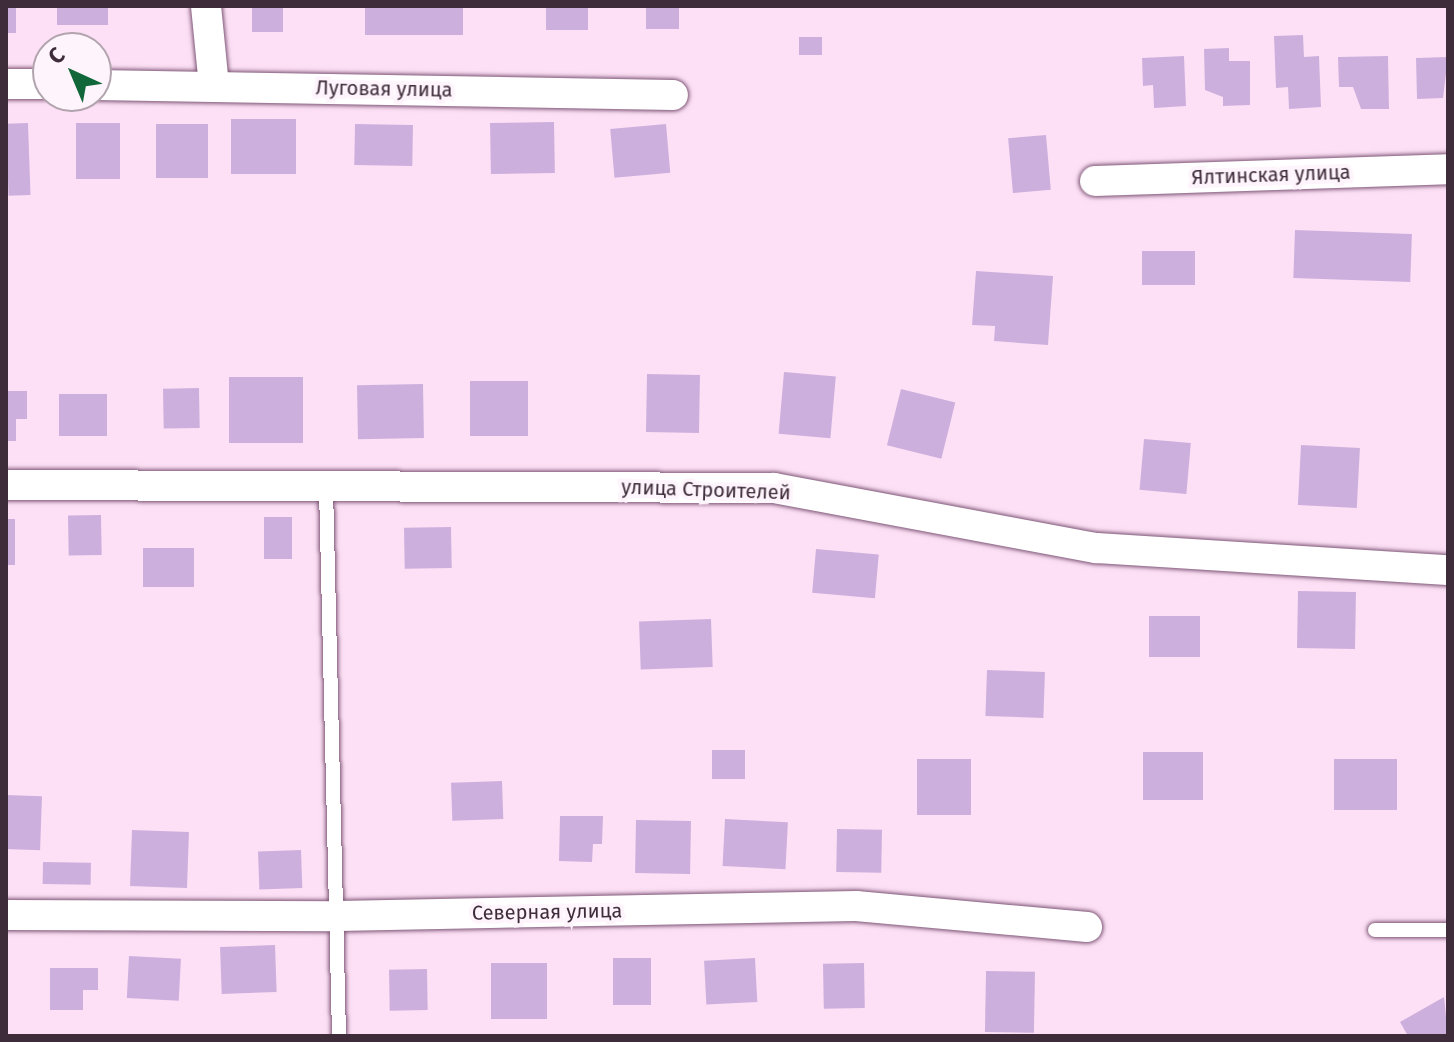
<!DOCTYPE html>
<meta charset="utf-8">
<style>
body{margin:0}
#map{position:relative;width:1454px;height:1042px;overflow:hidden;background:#fde0f6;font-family:"Fira Sans",sans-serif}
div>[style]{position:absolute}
.building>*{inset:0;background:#cdafdd;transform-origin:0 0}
.roads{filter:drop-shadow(0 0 2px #7e5676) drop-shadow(0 0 2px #7e5676)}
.service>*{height:14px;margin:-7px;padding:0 7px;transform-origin:7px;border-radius:7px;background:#fff}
.minor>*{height:30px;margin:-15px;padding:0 15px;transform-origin:15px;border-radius:15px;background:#fff}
span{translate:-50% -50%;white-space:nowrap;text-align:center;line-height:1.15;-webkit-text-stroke:8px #fef4fb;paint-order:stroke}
.street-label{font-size:20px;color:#3e2c3b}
.frame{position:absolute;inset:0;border:8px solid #3e2c3b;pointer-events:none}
.north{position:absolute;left:32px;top:32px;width:80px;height:80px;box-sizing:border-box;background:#fef4fb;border:2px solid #b1a4ae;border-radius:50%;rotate:316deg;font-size:22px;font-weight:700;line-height:32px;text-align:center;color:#3e2c3b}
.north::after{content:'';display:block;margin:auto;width:28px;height:36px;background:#116739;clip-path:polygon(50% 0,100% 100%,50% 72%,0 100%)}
</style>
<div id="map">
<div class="building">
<div style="left:6px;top:6px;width:10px;height:27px"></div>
<div style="left:57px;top:6px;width:51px;height:19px"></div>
<div style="left:252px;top:6px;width:31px;height:26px"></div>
<div style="left:365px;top:6px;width:98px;height:29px"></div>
<div style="left:546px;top:6px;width:42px;height:24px"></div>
<div style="left:646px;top:6px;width:33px;height:23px"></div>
<div style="clip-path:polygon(1303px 35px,1304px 57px,1319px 56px,1321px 107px,1289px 109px,1288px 87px,1276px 88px,1274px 36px)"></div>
<div style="left:822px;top:37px;width:18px;height:23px;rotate:90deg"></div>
<div style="clip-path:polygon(1229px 48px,1229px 61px,1250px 61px,1250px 105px,1223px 106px,1223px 97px,1205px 90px,1204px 49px)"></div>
<div style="clip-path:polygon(1184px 56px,1186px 106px,1154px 108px,1153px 85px,1143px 86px,1142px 58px)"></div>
<div style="clip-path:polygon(1388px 56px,1389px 109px,1361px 109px,1353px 87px,1339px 87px,1338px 57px)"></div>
<div style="clip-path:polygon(1448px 57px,1443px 98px,1417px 99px,1416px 58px)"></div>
<div style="left:231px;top:119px;width:65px;height:55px"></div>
<div style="left:554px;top:122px;width:51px;height:64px;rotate:89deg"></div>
<div style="left:28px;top:123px;width:72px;height:22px;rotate:88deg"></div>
<div style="left:76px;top:123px;width:44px;height:56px"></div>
<div style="left:156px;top:124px;width:52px;height:54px"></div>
<div style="left:355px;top:124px;width:58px;height:41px;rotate:1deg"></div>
<div style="left:666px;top:124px;width:49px;height:56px;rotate:85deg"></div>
<div style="left:1046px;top:135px;width:55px;height:38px;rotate:85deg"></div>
<div style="left:1295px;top:230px;width:117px;height:48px;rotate:2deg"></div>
<div style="left:1142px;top:251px;width:53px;height:34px"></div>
<div style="clip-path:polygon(976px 271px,1053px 276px,1048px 345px,994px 341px,995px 326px,972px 325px)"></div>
<div style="left:784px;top:372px;width:52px;height:62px;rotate:5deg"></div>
<div style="left:647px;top:374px;width:53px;height:58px;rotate:1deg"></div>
<div style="left:229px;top:377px;width:74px;height:66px"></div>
<div style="left:470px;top:381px;width:58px;height:55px"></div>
<div style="left:423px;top:384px;width:54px;height:66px;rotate:89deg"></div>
<div style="left:199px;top:388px;width:40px;height:36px;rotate:89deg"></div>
<div style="left:901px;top:389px;width:56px;height:58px;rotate:14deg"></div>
<div style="clip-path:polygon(6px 391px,27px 391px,27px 419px,16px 419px,16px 441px,6px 441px)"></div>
<div style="left:107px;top:394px;width:42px;height:48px;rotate:90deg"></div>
<div style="left:1144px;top:439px;width:47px;height:51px;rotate:5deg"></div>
<div style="left:1301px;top:445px;width:59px;height:60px;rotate:3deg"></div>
<div style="left:101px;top:515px;width:40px;height:33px;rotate:89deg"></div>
<div style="left:264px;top:517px;width:28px;height:42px"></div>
<div style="left:6px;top:519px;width:9px;height:46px"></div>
<div style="left:451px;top:527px;width:41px;height:47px;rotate:89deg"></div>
<div style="left:194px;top:548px;width:39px;height:51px;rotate:90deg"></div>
<div style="left:816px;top:549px;width:63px;height:44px;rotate:5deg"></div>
<div style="left:1298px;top:591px;width:58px;height:57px;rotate:1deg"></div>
<div style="left:1149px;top:616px;width:51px;height:41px"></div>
<div style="left:711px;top:619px;width:48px;height:72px;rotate:88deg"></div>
<div style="left:987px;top:670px;width:58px;height:46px;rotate:2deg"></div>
<div style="left:712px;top:750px;width:33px;height:29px"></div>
<div style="left:1143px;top:752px;width:60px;height:48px"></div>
<div style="left:917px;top:759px;width:54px;height:56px"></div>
<div style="left:1334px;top:759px;width:63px;height:51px"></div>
<div style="left:502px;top:781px;width:38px;height:51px;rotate:88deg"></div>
<div style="left:6px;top:795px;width:36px;height:54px;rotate:2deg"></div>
<div style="clip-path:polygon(560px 816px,603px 816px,602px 844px,593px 844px,592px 862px,559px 861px)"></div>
<div style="left:725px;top:819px;width:63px;height:47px;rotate:3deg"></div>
<div style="left:636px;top:820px;width:55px;height:53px;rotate:1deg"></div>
<div style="left:837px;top:829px;width:45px;height:43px;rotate:1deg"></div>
<div style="left:132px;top:830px;width:57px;height:56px;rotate:2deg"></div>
<div style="left:301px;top:850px;width:38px;height:43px;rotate:88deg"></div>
<div style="left:43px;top:862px;width:48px;height:22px;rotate:1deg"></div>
<div style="left:275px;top:945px;width:47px;height:55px;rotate:88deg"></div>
<div style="left:129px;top:956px;width:52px;height:42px;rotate:3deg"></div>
<div style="left:613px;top:958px;width:38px;height:47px"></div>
<div style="left:755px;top:958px;width:44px;height:51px;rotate:87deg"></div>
<div style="left:491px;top:963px;width:56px;height:56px"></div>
<div style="left:864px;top:963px;width:45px;height:41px;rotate:89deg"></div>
<div style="clip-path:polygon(50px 968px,98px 968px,98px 990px,83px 990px,83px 1010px,50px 1010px)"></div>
<div style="left:427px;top:969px;width:41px;height:38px;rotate:89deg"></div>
<div style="left:986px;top:971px;width:49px;height:61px;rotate:1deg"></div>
<div style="clip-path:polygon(1444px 997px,1448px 1036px,1408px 1036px,1400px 1022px)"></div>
</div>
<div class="roads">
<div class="service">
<div style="left:326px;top:488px;width:548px;rotate:88.64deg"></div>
<div style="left:1375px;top:930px;width:73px"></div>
</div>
<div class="minor">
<div style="left:206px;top:6px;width:80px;rotate:84.3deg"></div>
<div style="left:6px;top:84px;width:42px"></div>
<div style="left:96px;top:85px;width:577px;rotate:0.99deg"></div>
<div style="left:1095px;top:181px;width:353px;rotate:-1.9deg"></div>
<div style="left:6px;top:485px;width:768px;rotate:0.22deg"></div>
<div style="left:774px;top:488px;width:328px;rotate:10.6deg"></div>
<div style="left:1096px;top:548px;width:353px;rotate:3.6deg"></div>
<div style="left:6px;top:915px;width:332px;rotate:0.2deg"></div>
<div style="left:338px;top:916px;width:518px;rotate:-1.11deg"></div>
<div style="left:856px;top:906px;width:232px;rotate:5.2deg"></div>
</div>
</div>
<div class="street-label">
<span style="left:384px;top:89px;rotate:1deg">Луговая улица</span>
<span style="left:1271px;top:175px;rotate:-2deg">Ялтинская улица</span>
<span style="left:706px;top:490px;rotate:2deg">улица Строителей</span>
<span style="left:547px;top:912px;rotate:-1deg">Северная улица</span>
</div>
<div class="frame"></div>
<div class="north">С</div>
</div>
